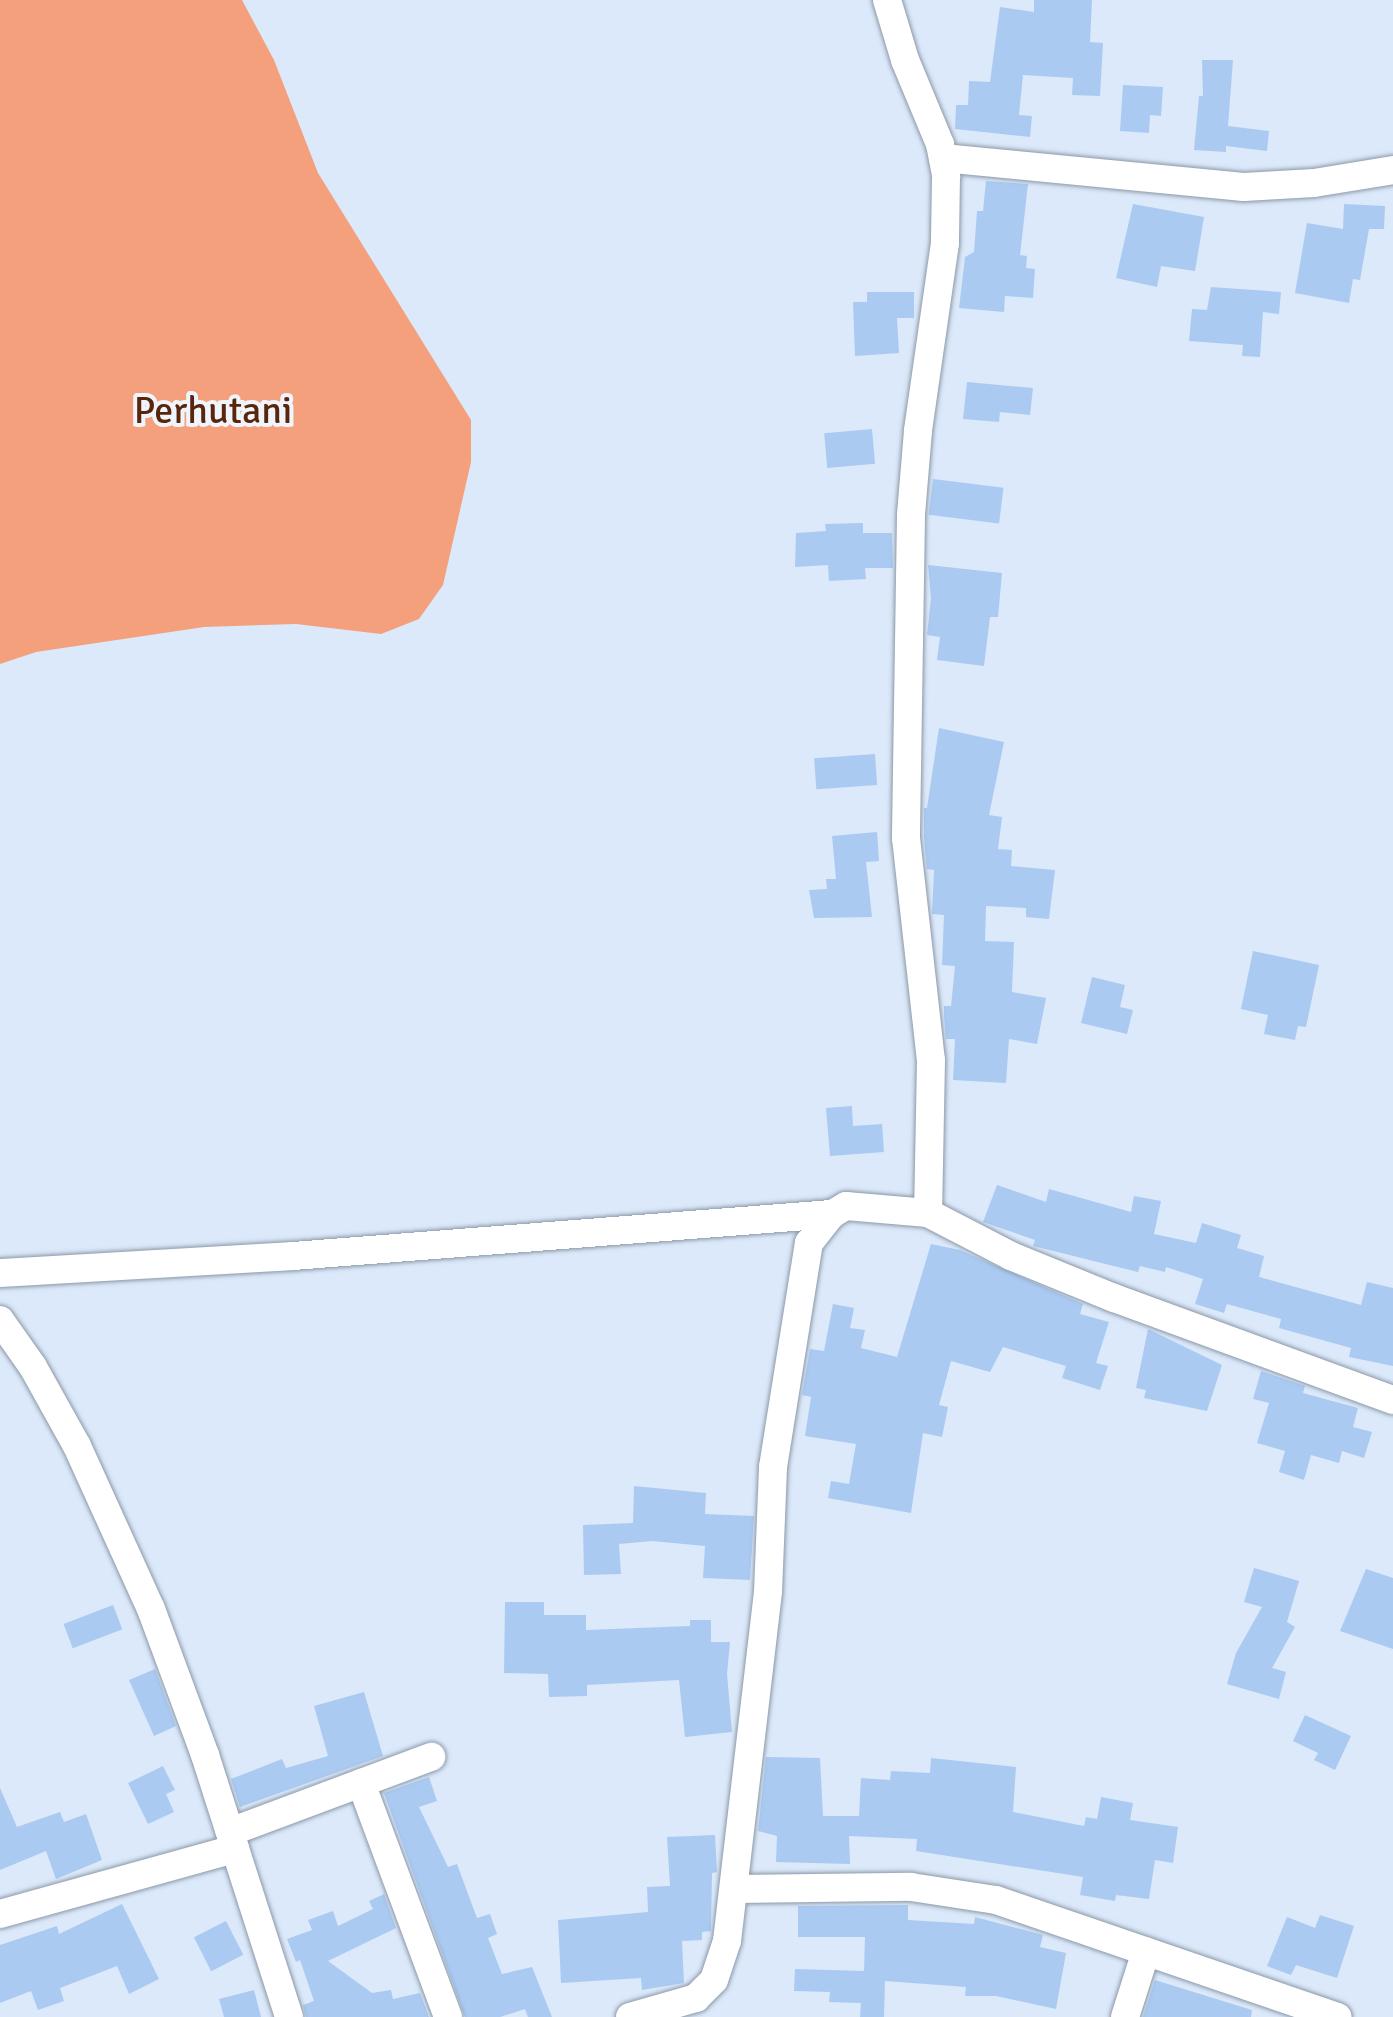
<!DOCTYPE html>
<style>
body{margin:0}
#map{position:relative;width:1393px;height:2017px;overflow:hidden;background:#dbe9fa;font-family:Signika,sans-serif}
div>[style]{position:absolute}
.forest>*{inset:0;background:#f4a07c}
.building>*{inset:0;background:#aacaf2;transform-origin:0 0}
.roads{filter:drop-shadow(0 0 2px #8b98a8) drop-shadow(0 0 2px #8b98a8)}
.minor>*{height:28px;margin:-14px;padding:0 14px;transform-origin:14px;border-radius:14px;background:#fff}
span{translate:-50% -50%;white-space:nowrap;text-align:center;line-height:1.15;-webkit-text-stroke:8px #f0f5fc;paint-order:stroke}
.park-label{font-size:38px;color:#59250b}
</style>
<div id="map">
<div class="forest">
<div style="clip-path:polygon(0 0,242px 0,274px 60px,318px 173px,471px 420px,471px 462px,443px 585px,419px 619px,381px 634px,296px 624px,204px 627px,36px 652px,0 664px)"></div>
</div>
<div class="building">
<div style="clip-path:polygon(1034px 0,1092px 0,1090px 42px,1103px 43px,1100px 96px,1072px 95px,1073px 78px,1023px 75px,1019px 115px,1032px 116px,1030px 137px,955px 129px,956px 105px,968px 105px,969px 81px,990px 82px,1000px 7px,1034px 12px)"></div>
<div style="clip-path:polygon(1202px 60px,1233px 60px,1228px 126px,1269px 131px,1267px 151px,1226px 146px,1226px 152px,1194px 150px,1199px 96px,1203px 96px)"></div>
<div style="clip-path:polygon(1123px 85px,1163px 87px,1161px 116px,1150px 115px,1149px 133px,1120px 131px)"></div>
<div style="clip-path:polygon(986px 181px,1028px 184px,1020px 255px,1027px 256px,1026px 268px,1035px 269px,1033px 298px,1005px 296px,1004px 312px,959px 308px,965px 257px,974px 252px,977px 211px,983px 211px)"></div>
<div style="clip-path:polygon(1133px 204px,1204px 217px,1195px 271px,1161px 266px,1157px 287px,1116px 278px)"></div>
<div style="clip-path:polygon(1344px 204px,1385px 206px,1384px 229px,1369px 229px,1360px 280px,1353px 279px,1349px 303px,1295px 293px,1307px 223px,1343px 229px)"></div>
<div style="clip-path:polygon(1211px 287px,1281px 292px,1279px 314px,1263px 312px,1260px 357px,1242px 356px,1243px 345px,1189px 341px,1192px 309px,1207px 310px)"></div>
<div style="clip-path:polygon(867px 292px,914px 292px,914px 318px,897px 318px,899px 353px,855px 356px,853px 302px,867px 302px)"></div>
<div style="clip-path:polygon(967px 382px,1033px 388px,1030px 415px,1000px 412px,999px 422px,963px 419px)"></div>
<div style="left:872px;top:429px;width:35px;height:48px;rotate:85deg"></div>
<div style="left:933px;top:479px;width:71px;height:36px;rotate:7deg"></div>
<div style="clip-path:polygon(863px 523px,863px 533px,892px 533px,893px 568px,865px 568px,866px 579px,829px 581px,828px 565px,795px 567px,796px 533px,826px 531px,825px 524px)"></div>
<div style="clip-path:polygon(928px 565px,1002px 573px,998px 617px,990px 617px,984px 666px,937px 660px,940px 637px,927px 635px,931px 598px)"></div>
<div style="clip-path:polygon(939px 728px,1004px 742px,989px 815px,1002px 817px,998px 849px,1012px 850px,1011px 866px,1055px 870px,1049px 919px,1026px 917px,1026px 908px,986px 906px,985px 941px,1014px 942px,1012px 992px,1046px 998px,1037px 1044px,1009px 1039px,1006px 1083px,953px 1080px,955px 1039px,946px 1039px,944px 1015px,944px 1006px,951px 1006px,955px 966px,942px 965px,944px 915px,932px 914px,934px 870px,927px 869px,924px 837px,924px 808px,927px 808px)"></div>
<div style="left:875px;top:754px;width:31px;height:61px;rotate:86deg"></div>
<div style="clip-path:polygon(877px 832px,879px 861px,866px 862px,872px 917px,814px 918px,809px 890px,827px 889px,826px 879px,836px 879px,832px 836px)"></div>
<div style="clip-path:polygon(1253px 951px,1319px 965px,1306px 1027px,1298px 1026px,1295px 1040px,1264px 1034px,1268px 1015px,1241px 1009px)"></div>
<div style="clip-path:polygon(1092px 977px,1125px 985px,1120px 1007px,1133px 1010px,1127px 1034px,1081px 1023px)"></div>
<div style="clip-path:polygon(852px 1106px,853px 1126px,882px 1124px,884px 1152px,830px 1156px,826px 1108px)"></div>
<div style="clip-path:polygon(997px 1185px,1046px 1202px,1049px 1189px,1131px 1212px,1134px 1196px,1161px 1201px,1154px 1234px,1196px 1243px,1202px 1223px,1241px 1235px,1237px 1248px,1264px 1256px,1259px 1277px,1361px 1305px,1367px 1282px,1393px 1288px,1393px 1366px,1349px 1357px,1351px 1348px,1279px 1328px,1281px 1319px,1227px 1304px,1224px 1313px,1195px 1304px,1203px 1279px,1166px 1267px,1165px 1272px,1140px 1266px,1138px 1272px,1033px 1246px,1035px 1240px,983px 1222px)"></div>
<div style="clip-path:polygon(931px 1244px,960px 1250px,1083px 1304px,1080px 1314px,1109px 1322px,1096px 1363px,1108px 1366px,1100px 1390px,1062px 1378px,1066px 1366px,1003px 1347px,990px 1372px,951px 1361px,939px 1405px,948px 1407px,942px 1437px,923px 1433px,911px 1513px,828px 1498px,831px 1481px,849px 1484px,856px 1444px,805px 1436px,811px 1397px,802px 1395px,810px 1349px,824px 1351px,833px 1304px,854px 1308px,850px 1328px,865px 1330px,861px 1348px,897px 1357px)"></div>
<div style="clip-path:polygon(1148px 1329px,1222px 1365px,1207px 1411px,1144px 1398px,1146px 1390px,1136px 1388px)"></div>
<div style="clip-path:polygon(1261px 1371px,1305px 1386px,1303px 1393px,1358px 1408px,1353px 1427px,1372px 1432px,1364px 1458px,1342px 1451px,1339px 1463px,1311px 1455px,1304px 1480px,1279px 1472px,1285px 1451px,1257px 1443px,1269px 1403px,1253px 1399px)"></div>
<div style="clip-path:polygon(634px 1486px,706px 1493px,705px 1514px,754px 1516px,750px 1580px,703px 1578px,705px 1546px,652px 1541px,619px 1544px,621px 1574px,584px 1575px,583px 1525px,633px 1523px)"></div>
<div style="clip-path:polygon(1254px 1568px,1299px 1581px,1287px 1622px,1295px 1627px,1272px 1668px,1286px 1672px,1279px 1699px,1227px 1684px,1236px 1653px,1262px 1607px,1244px 1602px)"></div>
<div style="clip-path:polygon(1366px 1569px,1393px 1578px,1393px 1649px,1340px 1631px)"></div>
<div style="clip-path:polygon(505px 1602px,544px 1602px,544px 1615px,586px 1615px,586px 1630px,690px 1626px,690px 1620px,711px 1620px,711px 1642px,730px 1642px,727px 1674px,732px 1732px,685px 1737px,679px 1680px,587px 1685px,587px 1696px,549px 1697px,548px 1674px,504px 1673px)"></div>
<div style="left:113px;top:1605px;width:26px;height:53px;rotate:69deg"></div>
<div style="clip-path:polygon(155px 1669px,176px 1726px,154px 1736px,129px 1680px)"></div>
<div style="clip-path:polygon(364px 1692px,383px 1756px,240px 1807px,231px 1779px,282px 1759px,286px 1768px,328px 1756px,314px 1706px)"></div>
<div style="clip-path:polygon(1305px 1715px,1351px 1736px,1335px 1770px,1314px 1760px,1318px 1753px,1293px 1741px)"></div>
<div style="clip-path:polygon(766px 1757px,820px 1758px,823px 1816px,859px 1816px,861px 1778px,890px 1780px,891px 1771px,930px 1773px,931px 1758px,1016px 1767px,1013px 1812px,1084px 1826px,1086px 1817px,1097px 1819px,1101px 1797px,1133px 1803px,1130px 1820px,1178px 1827px,1173px 1863px,1155px 1860px,1149px 1899px,1116px 1895px,1115px 1901px,1080px 1895px,1083px 1877px,916px 1851px,917px 1839px,849px 1836px,850px 1864px,776px 1862px,777px 1836px,758px 1831px)"></div>
<div style="clip-path:polygon(163px 1766px,175px 1790px,166px 1794px,174px 1812px,148px 1824px,128px 1783px)"></div>
<div style="clip-path:polygon(429px 1777px,437px 1801px,419px 1807px,448px 1867px,457px 1864px,477px 1918px,490px 1914px,497px 1934px,488px 1938px,502px 1974px,532px 1967px,552px 2017px,528px 2017px,525px 2009px,500px 2017px,465px 2017px,384px 1793px)"></div>
<div style="clip-path:polygon(0 1788px,17px 1827px,60px 1812px,64px 1822px,86px 1814px,102px 1860px,56px 1879px,46px 1851px,0 1870px)"></div>
<div style="clip-path:polygon(715px 1835px,717px 1872px,712px 1873px,711px 1931px,702px 1932px,702px 1940px,682px 1941px,684px 1983px,642px 1990px,641px 1978px,561px 1983px,558px 1920px,648px 1912px,647px 1887px,670px 1886px,667px 1837px)"></div>
<div style="clip-path:polygon(384px 1894px,396px 1928px,328px 1961px,372px 1993px,391px 1990px,393px 1999px,420px 1993px,429px 2017px,306px 2017px,303px 2005px,314px 2001px,300px 1960px,296px 1962px,287px 1939px,312px 1930px,308px 1920px,333px 1911px,338px 1926px,373px 1909px,369px 1901px)"></div>
<div style="clip-path:polygon(122px 1904px,159px 1979px,129px 1994px,117px 1966px,60px 1988px,64px 2001px,38px 2010px,31px 1991px,0 2003px,0 1945px,57px 1926px,59px 1934px)"></div>
<div style="clip-path:polygon(908px 1905px,908px 1920px,974px 1924px,975px 1917px,1043px 1935px,1040px 1947px,1066px 1953px,1056px 2009px,996px 1996px,965px 1996px,966px 1987px,885px 1981px,884px 2017px,860px 2017px,861px 2003px,829px 2002px,830px 1992px,794px 1991px,795px 1969px,864px 1971px,865px 1937px,798px 1937px,798px 1906px)"></div>
<div style="clip-path:polygon(1320px 1915px,1354px 1926px,1337px 1978px,1296px 1965px,1291px 1975px,1267px 1966px,1287px 1917px,1315px 1928px)"></div>
<div style="left:226px;top:1921px;width:38px;height:36px;rotate:63deg"></div>
<div style="clip-path:polygon(1155px 1980px,1252px 2010px,1251px 2017px,1143px 2017px)"></div>
<div style="clip-path:polygon(254px 1990px,261px 2017px,224px 2017px,219px 1999px)"></div>
</div>
<div class="roads">
<div class="minor">
<div style="left:887px;top:0;width:63px;rotate:73.3deg"></div>
<div style="left:905px;top:60px;width:91px;rotate:67.4deg"></div>
<div style="left:940px;top:144px;width:33px;rotate:79deg"></div>
<div style="left:946px;top:176px;width:67px;rotate:90.9deg"></div>
<div style="left:945px;top:243px;width:190px;rotate:98.2deg"></div>
<div style="left:918px;top:431px;width:84px;rotate:94.8deg"></div>
<div style="left:911px;top:515px;width:323px;rotate:90.9deg"></div>
<div style="left:906px;top:838px;width:223px;rotate:83.6deg"></div>
<div style="left:931px;top:1060px;width:153px;rotate:91.1deg"></div>
<div style="left:943px;top:158px;width:302px;rotate:5.5deg"></div>
<div style="left:1244px;top:187px;width:70px;rotate:-3.3deg"></div>
<div style="left:1314px;top:183px;width:80px;rotate:-9.3deg"></div>
<div style="left:0;top:1273px;width:293px;rotate:-3.3deg"></div>
<div style="left:293px;top:1256px;width:541px;rotate:-4.46deg"></div>
<div style="left:0;top:1320px;width:57px;rotate:54.9deg"></div>
<div style="left:33px;top:1367px;width:90px;rotate:60.9deg"></div>
<div style="left:77px;top:1446px;width:179px;rotate:65.6deg"></div>
<div style="left:151px;top:1609px;width:156px;rotate:69.7deg"></div>
<div style="left:205px;top:1755px;width:275px;rotate:72.2deg"></div>
<div style="left:361px;top:1783px;width:250px;rotate:69.6deg"></div>
<div style="left:230px;top:1832px;width:215px;rotate:-20.5deg"></div>
<div style="left:736px;top:1889px;width:175px;rotate:-0.7deg"></div>
<div style="left:911px;top:1887px;width:86px;rotate:8.7deg"></div>
<div style="left:996px;top:1900px;width:361px;rotate:18.9deg"></div>
<div style="left:0;top:1914px;width:244px;rotate:-15.5deg"></div>
<div style="left:630px;top:2017px;width:69px;rotate:-16.1deg"></div>
<div style="left:696px;top:1998px;width:25px;rotate:-45deg"></div>
<div style="left:714px;top:1980px;width:41px;rotate:-71.6deg"></div>
<div style="left:727px;top:1941px;width:351px;rotate:-83.3deg"></div>
<div style="left:768px;top:1592px;width:125px;rotate:-87.7deg"></div>
<div style="left:773px;top:1467px;width:227px;rotate:-80.9deg"></div>
<div style="left:809px;top:1243px;width:37px;rotate:-52deg"></div>
<div style="left:832px;top:1214px;width:16px;rotate:-30deg"></div>
<div style="left:846px;top:1206px;width:82px;rotate:4.9deg"></div>
<div style="left:928px;top:1213px;width:93px;rotate:27.4deg"></div>
<div style="left:1011px;top:1256px;width:111px;rotate:22.2deg"></div>
<div style="left:1114px;top:1298px;width:297px;rotate:20.1deg"></div>
<div style="left:1125px;top:2017px;width:69px;rotate:-72.3deg"></div>
</div>
</div>
<div class="park-label">
<span style="left:213px;top:411px">Perhutani</span>
</div>
</div>
